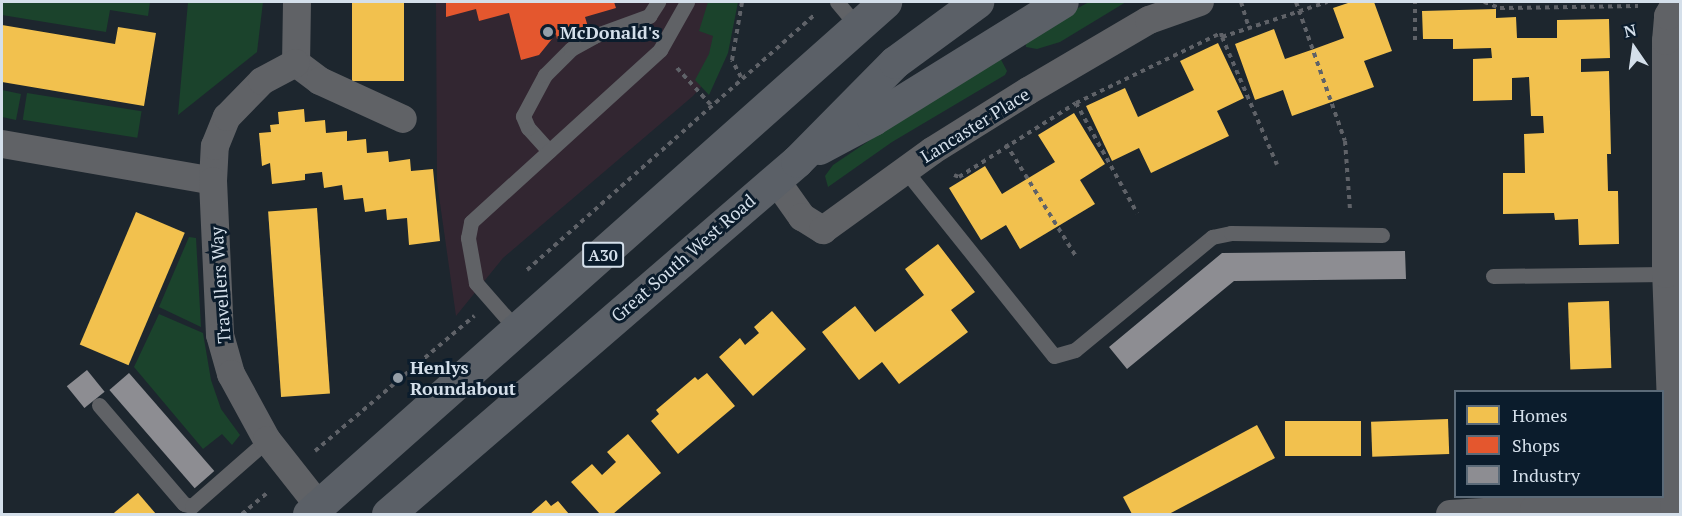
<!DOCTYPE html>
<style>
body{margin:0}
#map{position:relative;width:1682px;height:516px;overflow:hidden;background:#1d262e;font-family:"PT Serif",serif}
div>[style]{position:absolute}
.commercial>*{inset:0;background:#322631}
.green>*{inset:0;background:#1b432c;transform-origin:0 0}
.homes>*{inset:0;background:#f2c14e;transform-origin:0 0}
.shops>*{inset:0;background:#e4572e}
.industry>*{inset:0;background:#8d8d92;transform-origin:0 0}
.path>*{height:4px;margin-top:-2px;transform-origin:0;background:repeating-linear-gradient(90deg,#5f6268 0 4.5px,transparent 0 9px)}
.lane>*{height:15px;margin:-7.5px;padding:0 7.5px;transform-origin:7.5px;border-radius:7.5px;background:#606266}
.street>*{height:28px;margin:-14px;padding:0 14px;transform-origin:14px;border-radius:14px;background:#606266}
.highway>*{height:33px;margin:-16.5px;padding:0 16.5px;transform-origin:16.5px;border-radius:16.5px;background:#5b6067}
.dots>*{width:16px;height:16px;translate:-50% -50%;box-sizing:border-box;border:3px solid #0b1c2c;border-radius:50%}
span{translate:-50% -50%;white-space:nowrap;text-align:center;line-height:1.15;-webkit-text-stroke:6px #0b1c2c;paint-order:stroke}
.shield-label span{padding:2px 4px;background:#0b1c2c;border:2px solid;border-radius:4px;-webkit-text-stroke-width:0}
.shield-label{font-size:16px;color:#d4dfea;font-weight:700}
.poi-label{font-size:18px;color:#d4dfea;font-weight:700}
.left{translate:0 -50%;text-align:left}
.street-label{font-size:18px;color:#d4dfea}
.frame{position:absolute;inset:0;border:3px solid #d4dfea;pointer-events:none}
.legend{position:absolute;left:1454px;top:390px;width:210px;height:108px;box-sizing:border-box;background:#0b1c2c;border:2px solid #5b6a78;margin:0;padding:8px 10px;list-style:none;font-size:18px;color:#d4dfea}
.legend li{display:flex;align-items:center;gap:12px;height:30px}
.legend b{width:30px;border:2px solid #5b6a78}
.north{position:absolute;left:1604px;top:18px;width:60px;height:60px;-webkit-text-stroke:4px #0b1c2c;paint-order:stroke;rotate:347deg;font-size:16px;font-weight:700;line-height:24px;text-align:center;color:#d4dfea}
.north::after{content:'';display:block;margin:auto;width:21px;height:27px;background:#d4dfea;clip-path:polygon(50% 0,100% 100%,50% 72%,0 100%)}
</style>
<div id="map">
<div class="commercial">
<div style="clip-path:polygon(436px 2px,726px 2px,708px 79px,693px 96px,503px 258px,456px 316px,437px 182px)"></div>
</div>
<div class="green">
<div style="clip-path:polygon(2px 2px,150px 2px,148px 16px,110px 10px,106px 32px,2px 15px)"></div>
<div style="clip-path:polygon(188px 2px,263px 2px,257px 52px,178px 115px)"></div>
<div style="clip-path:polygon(708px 2px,738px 2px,728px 53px,709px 95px,695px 80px,709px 54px,713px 36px,699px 31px)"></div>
<div style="clip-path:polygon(1089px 2px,1126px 2px,1060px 42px,1037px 49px,1026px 47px,1026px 36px)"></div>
<div style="clip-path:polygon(998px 54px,1007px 71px,1005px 75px,892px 142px,828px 187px,825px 176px,833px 165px)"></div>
<div style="clip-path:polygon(2px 90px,21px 94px,16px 120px,2px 117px)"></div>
<div style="left:27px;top:93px;width:116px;height:27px;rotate:9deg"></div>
<div style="clip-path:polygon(189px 237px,196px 238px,201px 327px,159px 307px)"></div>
<div style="clip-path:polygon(159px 314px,203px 333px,211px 380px,221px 409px,240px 435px,232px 445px,222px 434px,203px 449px,134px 367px)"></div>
</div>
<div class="homes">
<div style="left:352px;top:2px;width:52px;height:79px"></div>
<div style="clip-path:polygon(1351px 2px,1374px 2px,1392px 51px,1364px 61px,1374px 87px,1292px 116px,1283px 90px,1255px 100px,1235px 44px,1274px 29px,1285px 59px,1314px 49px,1344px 38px,1333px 8px)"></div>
<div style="clip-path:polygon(1496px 9px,1496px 18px,1516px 17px,1517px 38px,1557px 38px,1557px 20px,1609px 19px,1610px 58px,1581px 59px,1581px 72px,1609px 71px,1611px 154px,1607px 154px,1608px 191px,1618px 191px,1619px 244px,1579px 245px,1578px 219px,1555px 220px,1554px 213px,1503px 214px,1503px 173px,1525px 173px,1524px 134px,1544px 133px,1543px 116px,1531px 116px,1529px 77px,1512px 78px,1512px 100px,1473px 101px,1473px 59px,1492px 58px,1491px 48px,1453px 49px,1453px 39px,1423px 39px,1422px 11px)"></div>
<div style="clip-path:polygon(2px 25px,115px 44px,118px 27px,156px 33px,144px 106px,2px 82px)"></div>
<div style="clip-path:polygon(1218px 43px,1244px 98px,1217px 111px,1229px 136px,1151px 173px,1139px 148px,1112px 161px,1086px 106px,1125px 88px,1138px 117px,1165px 104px,1194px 90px,1180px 61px)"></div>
<div style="clip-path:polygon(304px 109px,305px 122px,325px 120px,326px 133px,347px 131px,347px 141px,366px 139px,367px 153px,388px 151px,389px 162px,410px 159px,411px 171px,433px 169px,440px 241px,409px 245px,407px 218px,387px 220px,386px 209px,365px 212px,363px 198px,344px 200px,342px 185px,324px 188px,322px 172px,305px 174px,305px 180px,272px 184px,270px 163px,262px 166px,259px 133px,271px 132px,270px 125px,279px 124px,278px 112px)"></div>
<div style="clip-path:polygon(1074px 113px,1105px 164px,1080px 180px,1095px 204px,1020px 249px,1006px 225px,981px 240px,949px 188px,985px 166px,1002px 194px,1055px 162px,1038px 135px)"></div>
<div style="left:317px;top:208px;width:186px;height:49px;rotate:86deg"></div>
<div style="left:136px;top:212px;width:53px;height:144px;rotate:23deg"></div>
<div style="clip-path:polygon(938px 244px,975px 292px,951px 310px,968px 332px,899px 384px,882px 362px,859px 380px,822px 332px,855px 306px,875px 332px,924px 295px,905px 269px)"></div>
<div style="left:1609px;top:301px;width:67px;height:41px;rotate:88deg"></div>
<div style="clip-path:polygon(772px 311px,806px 349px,753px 396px,719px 357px,740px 338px,745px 345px,759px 333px,754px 327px)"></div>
<div style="clip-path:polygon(707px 373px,735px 406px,678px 454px,651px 421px,659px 414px,656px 410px,695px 377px,698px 380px)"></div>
<div style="left:1448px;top:419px;width:35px;height:77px;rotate:88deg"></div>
<div style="left:1285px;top:421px;width:76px;height:35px"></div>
<div style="clip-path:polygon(1257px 425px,1275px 458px,1169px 514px,1132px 514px,1123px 497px)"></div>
<div style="clip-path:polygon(628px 434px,661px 473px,613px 514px,600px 514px,571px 482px,592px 464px,602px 475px,616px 462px,607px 452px)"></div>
<div style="clip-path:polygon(138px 493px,156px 514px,113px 514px,115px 512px)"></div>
<div style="clip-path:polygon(546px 500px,551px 506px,558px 501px,569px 514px,530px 514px)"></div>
</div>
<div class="shops">
<div style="clip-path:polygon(446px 2px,614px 2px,616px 8px,585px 17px,589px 30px,557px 39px,556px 34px,539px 55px,521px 60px,509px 13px,479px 21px,476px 9px,446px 17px)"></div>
</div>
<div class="industry">
<div style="clip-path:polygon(1405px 251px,1406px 279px,1234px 281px,1127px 369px,1109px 347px,1222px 253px)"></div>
<div style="left:87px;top:370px;width:28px;height:26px;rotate:51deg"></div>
<div style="left:129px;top:373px;width:130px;height:26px;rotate:49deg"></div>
</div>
<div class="path">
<div style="left:1241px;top:2px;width:27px;rotate:73deg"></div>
<div style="left:1296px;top:2px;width:147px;rotate:70.6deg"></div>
<div style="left:1345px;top:141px;width:68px;rotate:85.8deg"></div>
<div style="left:1484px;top:2px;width:17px;rotate:21deg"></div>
<div style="left:1500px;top:8px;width:138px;rotate:-0.8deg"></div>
<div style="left:1222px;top:37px;width:139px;rotate:66.7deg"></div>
<div style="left:1415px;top:40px;width:38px;rotate:-90deg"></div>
<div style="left:677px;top:68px;width:50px;rotate:47.4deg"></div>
<div style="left:741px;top:77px;width:19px;rotate:-118deg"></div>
<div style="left:732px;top:60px;width:59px;rotate:-80.2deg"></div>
<div style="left:1076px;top:103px;width:126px;rotate:61deg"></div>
<div style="left:1006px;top:144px;width:134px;rotate:58.1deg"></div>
<div style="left:954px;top:175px;width:5px;rotate:22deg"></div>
<div style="left:959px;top:177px;width:138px;rotate:-32.3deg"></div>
<div style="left:1076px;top:103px;width:161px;rotate:-25.8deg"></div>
<div style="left:1221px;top:33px;width:4px;rotate:76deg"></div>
<div style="left:1222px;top:37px;width:111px;rotate:-18.4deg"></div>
<div style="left:527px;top:270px;width:385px;rotate:-41.6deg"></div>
<div style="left:315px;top:451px;width:209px;rotate:-40.3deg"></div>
<div style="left:242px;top:514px;width:35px;rotate:-40deg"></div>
</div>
<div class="lane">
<div style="left:837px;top:2px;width:31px;rotate:50deg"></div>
<div style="left:549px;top:151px;width:31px;rotate:-132deg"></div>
<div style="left:528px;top:128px;width:13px;rotate:-113deg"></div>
<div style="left:523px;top:116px;width:47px;rotate:-61.8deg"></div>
<div style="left:545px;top:75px;width:37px;rotate:-45deg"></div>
<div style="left:571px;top:49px;width:26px;rotate:-29deg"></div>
<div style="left:594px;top:36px;width:59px;rotate:-20deg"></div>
<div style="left:649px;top:16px;width:17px;rotate:-57deg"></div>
<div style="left:905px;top:170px;width:238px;rotate:51.3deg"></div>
<div style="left:1054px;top:356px;width:22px;rotate:-16deg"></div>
<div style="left:1075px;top:350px;width:178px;rotate:-39.5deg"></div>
<div style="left:1212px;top:237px;width:19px;rotate:-12deg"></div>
<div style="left:1231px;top:233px;width:151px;rotate:0.8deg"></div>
<div style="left:1493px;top:276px;width:173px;rotate:-0.7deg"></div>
<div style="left:518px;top:331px;width:64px;rotate:-131.2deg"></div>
<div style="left:476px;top:283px;width:46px;rotate:-100.1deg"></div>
<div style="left:468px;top:238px;width:16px;rotate:-79deg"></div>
<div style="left:471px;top:222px;width:256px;rotate:-42.3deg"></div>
<div style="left:660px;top:50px;width:55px;rotate:-60.6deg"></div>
<div style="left:99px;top:405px;width:130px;rotate:49.4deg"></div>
<div style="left:184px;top:504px;width:8px;rotate:14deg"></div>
<div style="left:192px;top:506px;width:100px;rotate:-41.3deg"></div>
</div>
<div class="street">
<div style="left:297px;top:2px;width:61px;rotate:90.9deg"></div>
<div style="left:296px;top:63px;width:30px;rotate:37deg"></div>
<div style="left:320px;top:81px;width:91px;rotate:24.6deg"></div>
<div style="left:2px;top:144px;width:214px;rotate:9.9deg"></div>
<div style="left:213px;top:181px;width:35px;rotate:-87deg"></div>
<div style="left:215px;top:146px;width:31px;rotate:-68deg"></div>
<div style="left:227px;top:117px;width:50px;rotate:-45.8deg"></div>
<div style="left:262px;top:81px;width:38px;rotate:-28deg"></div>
<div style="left:775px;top:179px;width:47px;rotate:54.6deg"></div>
<div style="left:802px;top:217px;width:25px;rotate:32deg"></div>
<div style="left:823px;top:230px;width:135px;rotate:-35.9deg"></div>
<div style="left:932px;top:151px;width:113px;rotate:-32deg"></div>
<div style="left:1028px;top:91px;width:140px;rotate:-30.4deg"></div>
<div style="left:1149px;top:20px;width:54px;rotate:-19.4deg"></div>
<div style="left:213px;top:181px;width:154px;rotate:87.4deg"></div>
<div style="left:220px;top:335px;width:41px;rotate:74.2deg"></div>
<div style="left:231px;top:374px;width:75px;rotate:61.4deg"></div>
<div style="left:267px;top:440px;width:84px;rotate:51.8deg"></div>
<div style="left:1450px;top:514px;width:84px;rotate:-3.4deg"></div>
<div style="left:1534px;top:509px;width:141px;rotate:0.8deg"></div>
<div style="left:1675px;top:514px;width:240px;rotate:-92.1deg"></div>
<div style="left:1666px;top:274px;width:233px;rotate:-90deg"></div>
<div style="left:1666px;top:41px;width:25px;rotate:-85deg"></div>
<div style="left:1668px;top:16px;width:16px;rotate:-60deg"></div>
</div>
<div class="highway">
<div style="left:819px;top:148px;width:61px;rotate:-28.2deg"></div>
<div style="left:873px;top:119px;width:222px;rotate:-31.8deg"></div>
<div style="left:309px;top:514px;width:771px;rotate:-41.63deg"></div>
<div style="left:388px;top:514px;width:540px;rotate:-40.8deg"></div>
<div style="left:797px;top:161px;width:139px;rotate:-45.3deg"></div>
<div style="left:895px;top:62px;width:102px;rotate:-36.2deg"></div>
</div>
<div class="dots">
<div style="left:548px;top:32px;background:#949ea8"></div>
<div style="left:398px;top:378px;background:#949ea8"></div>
</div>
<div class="shield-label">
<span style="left:603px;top:255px">A30</span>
</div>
<div class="poi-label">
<span class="left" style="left:560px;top:32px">McDonald's</span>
<span class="left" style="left:410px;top:378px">Henlys<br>Roundabout</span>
</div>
<div class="street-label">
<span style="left:975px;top:125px;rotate:-32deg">Lancaster Place</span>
<span style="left:683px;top:258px;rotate:-41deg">Great South West Road</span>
<span style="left:220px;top:285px;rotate:-94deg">Travellers Way</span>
</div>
<div class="frame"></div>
<ul class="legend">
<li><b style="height:16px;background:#f2c14e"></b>Homes</li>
<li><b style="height:16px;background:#e4572e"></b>Shops</li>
<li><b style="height:16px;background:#8d8d92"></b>Industry</li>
</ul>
<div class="north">N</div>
</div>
